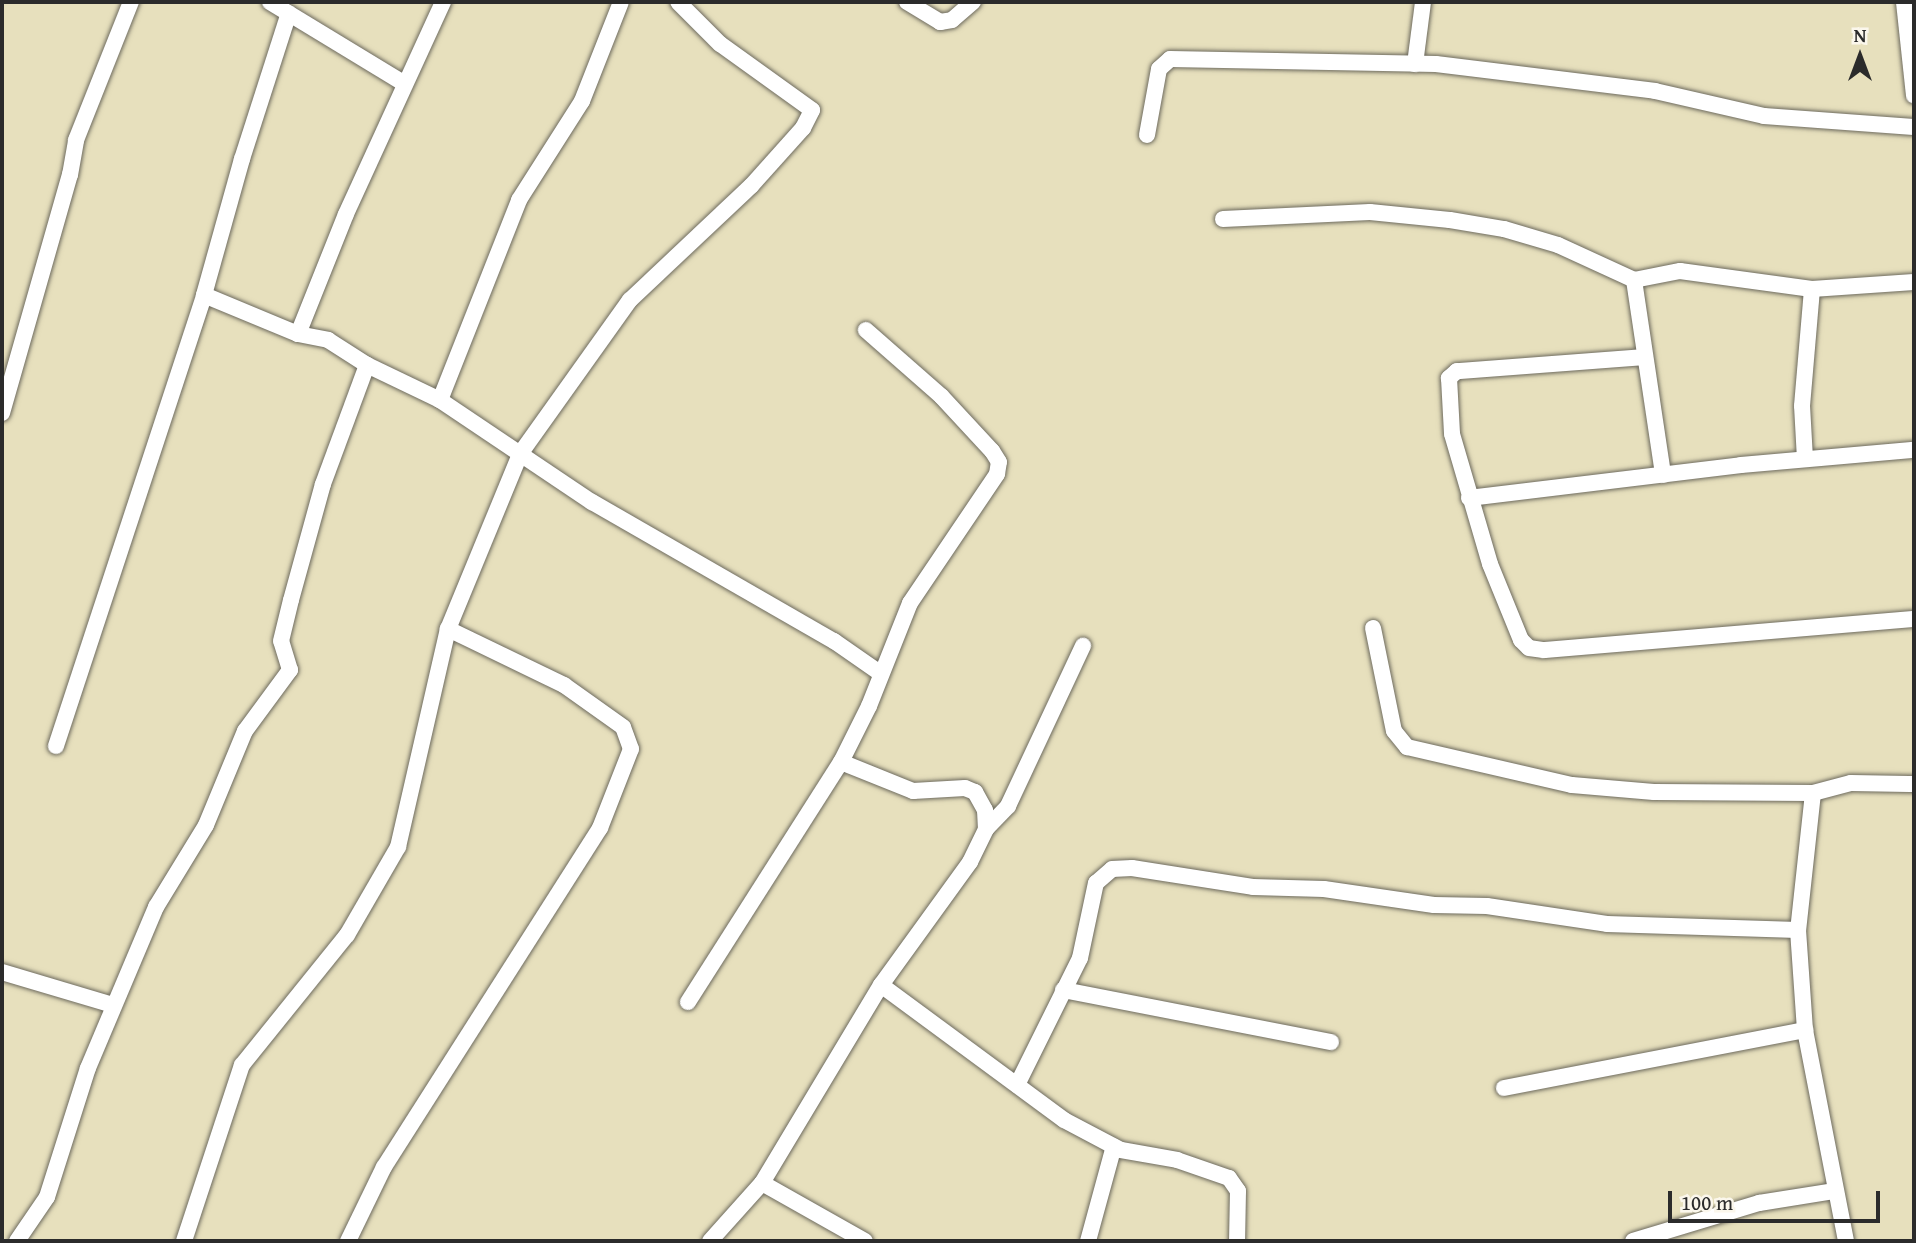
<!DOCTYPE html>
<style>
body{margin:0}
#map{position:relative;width:1916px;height:1243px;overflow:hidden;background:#e7e0bd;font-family:"Gentium Book Plus",serif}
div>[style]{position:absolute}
.roads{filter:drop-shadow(0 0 2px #6d6a5e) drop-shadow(0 0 2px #6d6a5e)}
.street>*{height:16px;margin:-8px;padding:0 8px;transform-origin:8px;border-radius:8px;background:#fff}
span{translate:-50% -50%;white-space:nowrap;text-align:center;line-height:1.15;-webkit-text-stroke:5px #fbf7ec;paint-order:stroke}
.frame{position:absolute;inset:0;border:4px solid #2b2b2b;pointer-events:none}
.north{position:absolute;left:1825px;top:21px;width:70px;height:70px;-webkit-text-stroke:5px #fbf7ec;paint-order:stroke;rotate:0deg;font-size:19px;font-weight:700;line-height:28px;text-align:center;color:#2b2b2b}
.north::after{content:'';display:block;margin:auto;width:24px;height:32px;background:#2b2b2b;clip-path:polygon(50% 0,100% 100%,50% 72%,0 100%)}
.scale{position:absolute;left:1668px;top:1191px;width:212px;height:32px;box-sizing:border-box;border:4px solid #2b2b2b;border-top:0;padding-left:9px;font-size:21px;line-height:24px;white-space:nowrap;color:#2b2b2b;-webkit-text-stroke:5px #fbf7ec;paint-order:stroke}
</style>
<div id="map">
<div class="roads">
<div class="street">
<div style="left:270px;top:2px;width:156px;rotate:31.3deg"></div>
<div style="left:907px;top:2px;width:39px;rotate:31deg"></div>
<div style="left:940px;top:22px;width:12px;rotate:-9deg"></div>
<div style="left:952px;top:20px;width:28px;rotate:-41deg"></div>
<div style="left:1904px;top:2px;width:94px;rotate:83.9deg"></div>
<div style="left:1415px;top:64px;width:63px;rotate:-82.6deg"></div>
<div style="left:1147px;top:135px;width:67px;rotate:-79.7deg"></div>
<div style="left:1159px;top:69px;width:15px;rotate:-42deg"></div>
<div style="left:1170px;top:59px;width:266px;rotate:1.1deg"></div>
<div style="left:1436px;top:64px;width:221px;rotate:7deg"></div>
<div style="left:1655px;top:91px;width:112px;rotate:12.9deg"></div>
<div style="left:1764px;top:116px;width:150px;rotate:4.2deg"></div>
<div style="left:1223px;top:219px;width:147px;rotate:-2.7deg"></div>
<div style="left:1370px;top:212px;width:80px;rotate:5.7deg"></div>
<div style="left:1450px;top:220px;width:55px;rotate:9.5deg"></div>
<div style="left:1504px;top:229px;width:56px;rotate:16.5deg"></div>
<div style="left:1558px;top:245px;width:84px;rotate:24.7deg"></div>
<div style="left:1634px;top:280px;width:47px;rotate:-11.1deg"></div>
<div style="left:1680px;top:271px;width:133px;rotate:7.8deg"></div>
<div style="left:1812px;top:289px;width:102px;rotate:-3.9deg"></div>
<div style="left:1634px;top:280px;width:197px;rotate:81.5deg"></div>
<div style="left:204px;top:295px;width:102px;rotate:22.5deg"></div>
<div style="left:298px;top:334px;width:31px;rotate:11deg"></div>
<div style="left:328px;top:340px;width:46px;rotate:32.7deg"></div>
<div style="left:367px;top:365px;width:81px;rotate:25.6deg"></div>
<div style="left:440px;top:400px;width:183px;rotate:33.9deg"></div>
<div style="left:592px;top:502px;width:279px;rotate:29.9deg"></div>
<div style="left:834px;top:641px;width:56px;rotate:34.8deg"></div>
<div style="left:298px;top:334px;width:129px;rotate:-68.2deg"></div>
<div style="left:346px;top:214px;width:233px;rotate:-65.4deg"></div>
<div style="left:1645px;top:357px;width:189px;rotate:175.7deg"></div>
<div style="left:1457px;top:371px;width:11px;rotate:139deg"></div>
<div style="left:1449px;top:378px;width:56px;rotate:86.9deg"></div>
<div style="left:1452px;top:434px;width:135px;rotate:73.7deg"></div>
<div style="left:1490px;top:564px;width:82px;rotate:67.8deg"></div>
<div style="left:1521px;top:640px;width:11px;rotate:45deg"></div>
<div style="left:1529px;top:648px;width:15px;rotate:8deg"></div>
<div style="left:1544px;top:650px;width:371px;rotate:-4.8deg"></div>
<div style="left:440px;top:400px;width:215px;rotate:-68.4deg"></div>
<div style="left:519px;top:200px;width:117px;rotate:-57.5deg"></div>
<div style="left:582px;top:101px;width:106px;rotate:-68.5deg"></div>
<div style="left:2px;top:413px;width:248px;rotate:-74.1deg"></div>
<div style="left:70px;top:175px;width:36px;rotate:-80deg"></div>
<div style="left:76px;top:140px;width:149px;rotate:-68.3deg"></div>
<div style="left:1805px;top:459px;width:53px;rotate:-93.2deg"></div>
<div style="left:1802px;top:406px;width:117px;rotate:-85.1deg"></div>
<div style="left:1469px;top:498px;width:274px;rotate:-6.9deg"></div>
<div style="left:1741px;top:465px;width:174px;rotate:-5deg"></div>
<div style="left:1373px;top:628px;width:105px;rotate:78.5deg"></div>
<div style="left:1394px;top:731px;width:21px;rotate:51deg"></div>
<div style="left:1407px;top:747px;width:169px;rotate:13deg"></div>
<div style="left:1572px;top:785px;width:82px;rotate:4.9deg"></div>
<div style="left:1654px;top:792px;width:159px;rotate:0.4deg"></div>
<div style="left:1813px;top:793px;width:39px;rotate:-15deg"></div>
<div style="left:1851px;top:783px;width:63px;rotate:0.9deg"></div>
<div style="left:56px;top:746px;width:475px;rotate:-71.8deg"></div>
<div style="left:204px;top:295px;width:141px;rotate:-74.4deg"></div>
<div style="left:242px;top:159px;width:153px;rotate:-72.2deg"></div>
<div style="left:841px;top:762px;width:78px;rotate:21.9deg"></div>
<div style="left:913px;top:791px;width:52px;rotate:-3.3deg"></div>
<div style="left:965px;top:788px;width:11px;rotate:22deg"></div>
<div style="left:975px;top:792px;width:21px;rotate:61deg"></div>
<div style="left:985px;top:810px;width:19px;rotate:87deg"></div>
<div style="left:1813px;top:793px;width:138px;rotate:96.2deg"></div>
<div style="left:1798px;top:930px;width:100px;rotate:86deg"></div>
<div style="left:1805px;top:1030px;width:215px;rotate:79deg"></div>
<div style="left:2px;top:972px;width:116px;rotate:16.6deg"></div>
<div style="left:881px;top:985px;width:227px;rotate:36.4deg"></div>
<div style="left:1064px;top:1120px;width:64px;rotate:27.8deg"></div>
<div style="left:1121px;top:1150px;width:57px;rotate:10.1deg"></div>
<div style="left:1177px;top:1160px;width:55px;rotate:19.1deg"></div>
<div style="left:1229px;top:1178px;width:16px;rotate:55deg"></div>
<div style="left:1238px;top:1191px;width:50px;rotate:91.1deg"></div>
<div style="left:1063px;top:990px;width:273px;rotate:11deg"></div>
<div style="left:688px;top:1002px;width:285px;rotate:-57.5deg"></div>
<div style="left:841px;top:762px;width:63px;rotate:-63.4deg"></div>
<div style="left:869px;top:706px;width:111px;rotate:-68.3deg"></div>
<div style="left:910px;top:603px;width:156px;rotate:-56deg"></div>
<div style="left:997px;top:474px;width:12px;rotate:-81deg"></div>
<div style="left:999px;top:462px;width:13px;rotate:-122deg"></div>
<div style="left:992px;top:451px;width:75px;rotate:-132.8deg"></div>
<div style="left:941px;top:396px;width:100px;rotate:-138.7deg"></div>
<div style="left:1017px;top:1085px;width:142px;rotate:-63.6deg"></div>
<div style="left:1080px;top:958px;width:77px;rotate:-78deg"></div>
<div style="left:1096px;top:883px;width:21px;rotate:-41deg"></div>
<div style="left:1112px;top:869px;width:20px;rotate:-3deg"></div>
<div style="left:1132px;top:868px;width:122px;rotate:8.9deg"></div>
<div style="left:1253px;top:887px;width:71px;rotate:1.6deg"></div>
<div style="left:1324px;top:889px;width:111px;rotate:8.3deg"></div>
<div style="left:1434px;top:905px;width:53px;rotate:1.1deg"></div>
<div style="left:1487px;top:906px;width:121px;rotate:8.5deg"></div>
<div style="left:1607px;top:924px;width:191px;rotate:1.8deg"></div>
<div style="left:1504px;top:1088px;width:307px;rotate:-10.9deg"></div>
<div style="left:762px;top:1183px;width:118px;rotate:29.4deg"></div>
<div style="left:17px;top:1241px;width:53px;rotate:-55.7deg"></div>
<div style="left:47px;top:1197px;width:135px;rotate:-72.4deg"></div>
<div style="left:88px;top:1068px;width:175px;rotate:-67.1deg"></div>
<div style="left:156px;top:907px;width:96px;rotate:-58.6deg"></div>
<div style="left:206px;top:825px;width:102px;rotate:-67.5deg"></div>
<div style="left:245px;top:731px;width:76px;rotate:-53.6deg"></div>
<div style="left:290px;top:670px;width:30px;rotate:-107deg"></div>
<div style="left:281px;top:641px;width:42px;rotate:-76.3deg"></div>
<div style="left:291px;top:600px;width:120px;rotate:-74.6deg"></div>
<div style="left:323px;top:484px;width:127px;rotate:-69.7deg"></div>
<div style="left:184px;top:1241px;width:185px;rotate:-71.8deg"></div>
<div style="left:242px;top:1065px;width:167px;rotate:-51.1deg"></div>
<div style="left:347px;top:935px;width:102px;rotate:-59.9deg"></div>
<div style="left:398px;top:847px;width:224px;rotate:-77.1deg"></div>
<div style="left:448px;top:629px;width:189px;rotate:-67.6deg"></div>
<div style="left:520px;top:454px;width:189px;rotate:-54.5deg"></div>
<div style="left:630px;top:300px;width:166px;rotate:-43.3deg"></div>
<div style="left:751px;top:186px;width:78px;rotate:-48.1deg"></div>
<div style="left:803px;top:128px;width:20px;rotate:-63deg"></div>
<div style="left:812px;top:110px;width:113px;rotate:-144.3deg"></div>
<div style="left:720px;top:44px;width:59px;rotate:-135deg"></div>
<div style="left:348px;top:1241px;width:82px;rotate:-64.1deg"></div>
<div style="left:384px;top:1167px;width:402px;rotate:-57.5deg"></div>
<div style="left:600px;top:828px;width:85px;rotate:-68.6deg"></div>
<div style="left:631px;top:749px;width:23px;rotate:-110deg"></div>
<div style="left:623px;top:727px;width:72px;rotate:-144.6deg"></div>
<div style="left:564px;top:685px;width:129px;rotate:-154.2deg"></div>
<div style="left:710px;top:1241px;width:78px;rotate:-48.1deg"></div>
<div style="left:762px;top:1183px;width:231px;rotate:-59deg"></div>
<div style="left:881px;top:985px;width:152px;rotate:-54.1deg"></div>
<div style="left:970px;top:862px;width:37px;rotate:-64deg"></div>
<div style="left:986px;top:829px;width:32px;rotate:-46deg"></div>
<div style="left:1008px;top:806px;width:177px;rotate:-64.9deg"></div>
<div style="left:1088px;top:1241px;width:98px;rotate:-74.7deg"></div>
<div style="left:1633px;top:1241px;width:132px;rotate:-16.8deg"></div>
<div style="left:1759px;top:1203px;width:77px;rotate:-9deg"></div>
</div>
</div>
<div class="frame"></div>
<div class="north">N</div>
<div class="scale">100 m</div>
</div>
